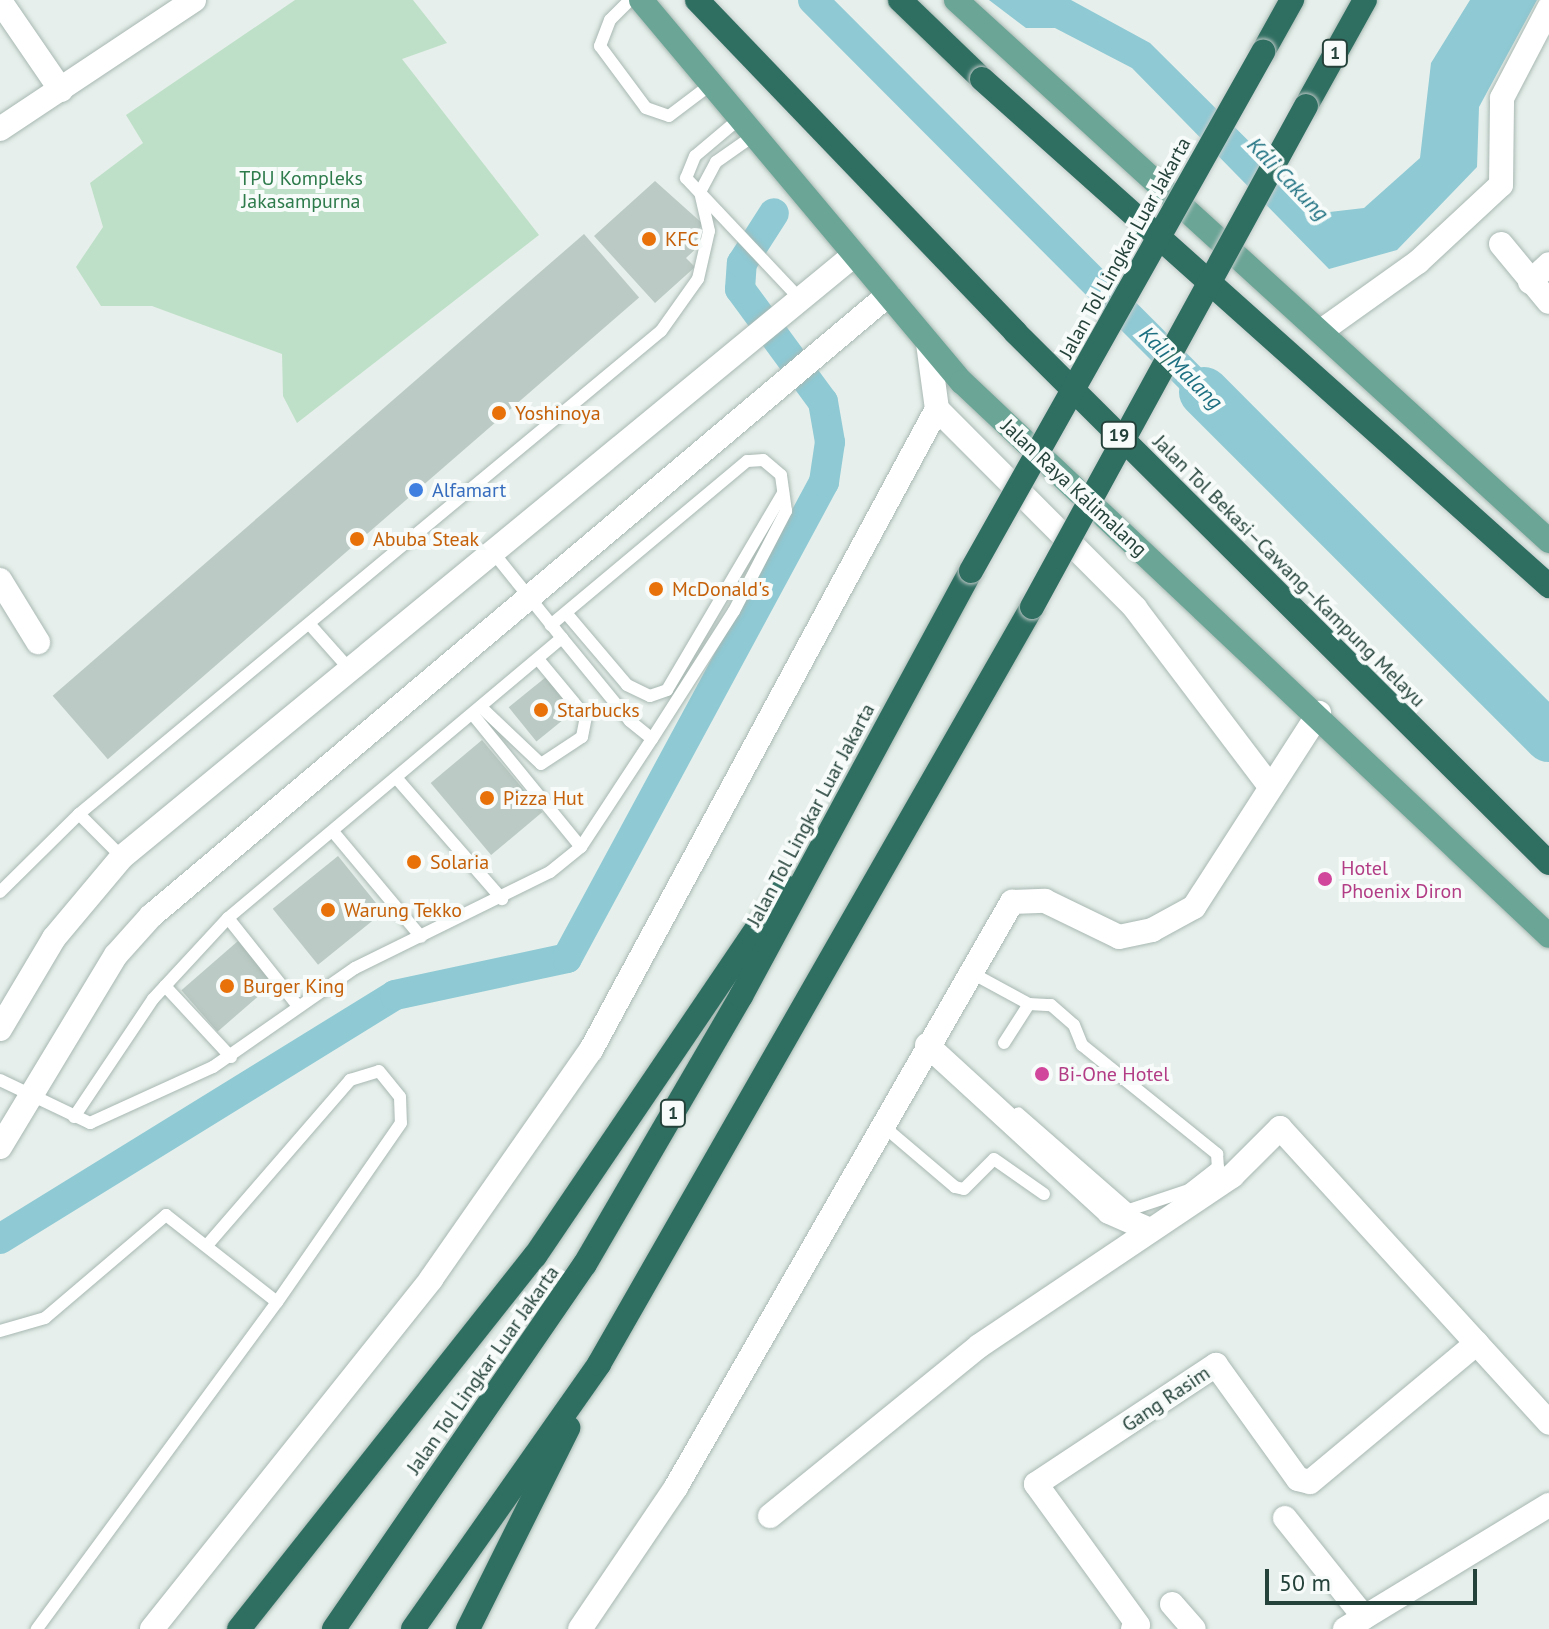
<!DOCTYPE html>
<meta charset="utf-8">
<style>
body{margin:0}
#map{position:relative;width:1549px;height:1629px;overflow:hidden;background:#e6efeb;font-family:"PT Sans",sans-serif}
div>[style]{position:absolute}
.green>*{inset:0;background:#bfe0c8}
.water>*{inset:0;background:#8ec9d4}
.canal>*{height:30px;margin:-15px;padding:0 15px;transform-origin:15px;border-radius:15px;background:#8ec9d4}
.river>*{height:50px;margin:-25px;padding:0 25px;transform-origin:25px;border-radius:25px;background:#8ec9d4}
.building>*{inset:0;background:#bbcac4;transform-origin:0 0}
.roads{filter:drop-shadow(0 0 2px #a8b8b2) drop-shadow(0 0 2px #a8b8b2)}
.lane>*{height:12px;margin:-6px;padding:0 6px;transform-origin:6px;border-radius:6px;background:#fff}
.street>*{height:24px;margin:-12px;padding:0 12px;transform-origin:12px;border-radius:12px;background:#fff}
.secondary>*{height:24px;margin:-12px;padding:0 12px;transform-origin:12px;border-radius:12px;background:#fff}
.primary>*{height:24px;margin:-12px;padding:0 12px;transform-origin:12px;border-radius:12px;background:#6aa596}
.highway>*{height:24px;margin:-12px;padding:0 12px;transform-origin:12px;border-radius:12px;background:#2f6f62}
.bridges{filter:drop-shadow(0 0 2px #c2cac8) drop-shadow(0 0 2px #c2cac8)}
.highway-bridge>*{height:24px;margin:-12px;padding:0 12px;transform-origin:12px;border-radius:12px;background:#2f6f62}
.dots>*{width:22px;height:22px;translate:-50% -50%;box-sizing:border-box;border:4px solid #f7fbf9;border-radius:50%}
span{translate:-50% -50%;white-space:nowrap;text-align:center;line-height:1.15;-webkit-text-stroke:8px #f7fbf9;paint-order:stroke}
.shield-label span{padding:2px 6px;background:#f7fbf9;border:2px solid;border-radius:6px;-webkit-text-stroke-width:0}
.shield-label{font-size:18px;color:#24423a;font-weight:700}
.park-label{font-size:20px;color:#2d7a4b}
.food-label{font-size:20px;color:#c56008}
.left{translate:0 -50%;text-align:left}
.street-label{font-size:20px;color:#24423a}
.shop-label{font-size:20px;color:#366cbe}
.hotel-label{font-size:20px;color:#b23c85}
.water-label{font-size:22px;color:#1c6f80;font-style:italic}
.scale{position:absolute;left:1265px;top:1569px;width:212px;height:36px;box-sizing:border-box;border:4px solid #24423a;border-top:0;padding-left:10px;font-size:24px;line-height:28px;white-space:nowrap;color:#24423a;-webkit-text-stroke:6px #f7fbf9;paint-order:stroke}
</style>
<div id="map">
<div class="green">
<div style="clip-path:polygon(295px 0,413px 0,447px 43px,402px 59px,539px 235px,297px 423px,283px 396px,282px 354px,152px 306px,101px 306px,76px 267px,103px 227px,90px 183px,143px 143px,126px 115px)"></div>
</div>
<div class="water">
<div style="clip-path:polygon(989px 0,1071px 0,1150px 43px,1321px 213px,1364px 208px,1420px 158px,1431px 63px,1470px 0,1537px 0,1479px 107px,1477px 167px,1397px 250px,1329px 269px,1132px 68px,1055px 28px,1026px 28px)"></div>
</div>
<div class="canal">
<div style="left:813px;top:0;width:554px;rotate:45.07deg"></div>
<div style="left:0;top:1239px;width:464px;rotate:-31.7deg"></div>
<div style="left:395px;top:995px;width:176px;rotate:-12.1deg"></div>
<div style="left:567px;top:958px;width:541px;rotate:-61.63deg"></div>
<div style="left:824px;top:482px;width:40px;rotate:-81.5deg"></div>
<div style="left:830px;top:442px;width:41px;rotate:-99.9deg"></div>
<div style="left:823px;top:402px;width:140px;rotate:-126.3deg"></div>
<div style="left:740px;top:289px;width:26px;rotate:-86deg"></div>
<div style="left:742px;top:263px;width:59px;rotate:-57.4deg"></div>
</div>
<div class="river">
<div style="left:1204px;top:392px;width:488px;rotate:45deg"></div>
</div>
<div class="building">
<div style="clip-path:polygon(655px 181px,703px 224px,696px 233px,703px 242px,686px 258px,695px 267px,655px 303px,594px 236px)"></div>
<div style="left:584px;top:234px;width:84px;height:704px;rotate:49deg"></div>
<div style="left:546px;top:677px;width:44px;height:48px;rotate:51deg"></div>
<div style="left:482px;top:740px;width:94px;height:67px;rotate:50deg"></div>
<div style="left:338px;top:856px;width:72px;height:84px;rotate:51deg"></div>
<div style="left:238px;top:941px;width:55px;height:75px;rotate:49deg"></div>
</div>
<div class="roads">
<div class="lane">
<div style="left:630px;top:0;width:28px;rotate:135deg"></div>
<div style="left:610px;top:20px;width:28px;rotate:111deg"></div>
<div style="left:600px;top:46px;width:77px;rotate:53.4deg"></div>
<div style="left:646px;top:108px;width:24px;rotate:19deg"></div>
<div style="left:669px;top:116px;width:51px;rotate:-37.1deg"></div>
<div style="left:739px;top:119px;width:57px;rotate:139.9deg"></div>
<div style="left:695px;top:156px;width:24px;rotate:112deg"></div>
<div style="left:686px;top:178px;width:166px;rotate:46.7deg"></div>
<div style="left:496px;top:556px;width:105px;rotate:51.2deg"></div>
<div style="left:562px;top:638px;width:107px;rotate:50.7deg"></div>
<div style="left:630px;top:721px;width:28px;rotate:39deg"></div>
<div style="left:652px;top:739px;width:152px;rotate:-57.4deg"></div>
<div style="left:734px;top:611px;width:113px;rotate:-62.5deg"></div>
<div style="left:786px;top:511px;width:36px;rotate:-98deg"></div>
<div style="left:781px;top:475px;width:23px;rotate:-140deg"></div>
<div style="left:763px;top:460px;width:16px;rotate:176deg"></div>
<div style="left:747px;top:461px;width:256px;rotate:140.1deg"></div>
<div style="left:566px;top:613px;width:94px;rotate:49.7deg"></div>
<div style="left:627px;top:685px;width:25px;rotate:26deg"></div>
<div style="left:650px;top:696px;width:18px;rotate:-19deg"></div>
<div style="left:667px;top:690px;width:229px;rotate:-59.5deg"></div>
<div style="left:312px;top:627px;width:60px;rotate:48.4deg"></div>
<div style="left:482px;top:708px;width:81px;rotate:43.5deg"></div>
<div style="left:541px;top:764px;width:49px;rotate:-33.4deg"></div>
<div style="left:582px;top:737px;width:20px;rotate:-79deg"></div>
<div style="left:586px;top:717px;width:75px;rotate:-129.6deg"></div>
<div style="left:474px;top:716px;width:169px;rotate:50.8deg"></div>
<div style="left:399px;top:781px;width:157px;rotate:48.9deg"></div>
<div style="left:79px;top:814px;width:756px;rotate:-39.69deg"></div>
<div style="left:661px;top:331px;width:64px;rotate:-54.6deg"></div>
<div style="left:698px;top:279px;width:49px;rotate:-77.1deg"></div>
<div style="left:709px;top:231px;width:40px;rotate:-103deg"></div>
<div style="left:700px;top:192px;width:34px;rotate:-62deg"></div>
<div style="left:716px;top:162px;width:45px;rotate:-35.1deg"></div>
<div style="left:335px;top:834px;width:134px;rotate:50.1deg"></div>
<div style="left:0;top:892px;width:111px;rotate:-44.6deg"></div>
<div style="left:79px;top:814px;width:61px;rotate:45deg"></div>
<div style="left:228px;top:918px;width:112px;rotate:51.5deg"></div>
<div style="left:970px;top:972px;width:67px;rotate:28.5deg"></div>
<div style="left:1029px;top:1004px;width:22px;rotate:3deg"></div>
<div style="left:1051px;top:1005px;width:30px;rotate:41deg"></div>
<div style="left:1074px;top:1025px;width:22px;rotate:68deg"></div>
<div style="left:1082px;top:1045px;width:174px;rotate:38.9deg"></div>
<div style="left:1217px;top:1154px;width:13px;rotate:86deg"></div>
<div style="left:1218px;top:1167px;width:37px;rotate:142deg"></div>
<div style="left:1189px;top:1190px;width:63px;rotate:161.6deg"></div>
<div style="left:1129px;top:1210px;width:147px;rotate:-138.9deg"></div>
<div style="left:165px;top:986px;width:97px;rotate:47.1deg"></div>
<div style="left:1004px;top:1043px;width:46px;rotate:-57.3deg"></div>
<div style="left:0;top:1080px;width:100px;rotate:25.5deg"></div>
<div style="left:90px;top:1123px;width:135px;rotate:-24.5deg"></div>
<div style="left:213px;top:1067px;width:173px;rotate:-34.9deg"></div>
<div style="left:355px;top:968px;width:217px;rotate:-26.2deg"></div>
<div style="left:550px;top:872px;width:40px;rotate:-39deg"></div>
<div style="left:581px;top:847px;width:129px;rotate:-56.7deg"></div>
<div style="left:74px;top:1117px;width:142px;rotate:-56.2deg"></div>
<div style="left:153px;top:999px;width:110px;rotate:-47.2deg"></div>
<div style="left:228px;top:918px;width:436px;rotate:-40deg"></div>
<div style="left:882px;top:1125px;width:96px;rotate:40.3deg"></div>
<div style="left:955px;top:1187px;width:9px;rotate:13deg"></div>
<div style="left:964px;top:1189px;width:42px;rotate:-45deg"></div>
<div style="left:994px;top:1159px;width:61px;rotate:35deg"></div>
<div style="left:209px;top:1243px;width:216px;rotate:-49.1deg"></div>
<div style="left:350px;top:1080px;width:30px;rotate:-17deg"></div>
<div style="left:379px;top:1071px;width:33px;rotate:51deg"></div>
<div style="left:400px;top:1097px;width:26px;rotate:88deg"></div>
<div style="left:401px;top:1123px;width:218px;rotate:124.7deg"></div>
<div style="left:0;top:1331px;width:47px;rotate:-16.1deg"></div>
<div style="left:45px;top:1318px;width:159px;rotate:-40.4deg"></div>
<div style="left:166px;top:1215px;width:141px;rotate:38.1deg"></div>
<div style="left:277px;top:1302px;width:406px;rotate:126.3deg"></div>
</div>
<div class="street">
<div style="left:0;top:1px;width:108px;rotate:55.6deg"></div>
<div style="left:0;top:129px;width:233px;rotate:-33.6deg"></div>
<div style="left:1501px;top:244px;width:75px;rotate:50.4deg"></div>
<div style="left:1530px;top:282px;width:26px;rotate:-43deg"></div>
<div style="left:1324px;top:329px;width:115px;rotate:-35.5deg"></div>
<div style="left:1418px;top:262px;width:113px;rotate:-42.9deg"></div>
<div style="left:1501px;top:185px;width:87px;rotate:-89.3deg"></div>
<div style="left:1502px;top:98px;width:102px;rotate:-62.4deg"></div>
<div style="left:0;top:580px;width:73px;rotate:58.5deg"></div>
<div style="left:0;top:1029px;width:106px;rotate:-59.3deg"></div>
<div style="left:54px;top:938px;width:106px;rotate:-50deg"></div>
<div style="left:122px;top:857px;width:948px;rotate:-39.43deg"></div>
<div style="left:927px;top:1045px;width:247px;rotate:42.5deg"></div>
<div style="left:1109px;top:1212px;width:43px;rotate:23.6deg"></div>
<div style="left:0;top:1147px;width:224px;rotate:-58.9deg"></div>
<div style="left:116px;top:955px;width:52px;rotate:-48.1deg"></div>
<div style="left:151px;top:916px;width:964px;rotate:-40.12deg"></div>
<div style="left:770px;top:1516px;width:269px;rotate:-39.1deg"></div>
<div style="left:979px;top:1346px;width:305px;rotate:-33.9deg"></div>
<div style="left:1232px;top:1176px;width:68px;rotate:-45deg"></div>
<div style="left:1280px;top:1128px;width:399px;rotate:47.6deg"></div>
<div style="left:1285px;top:1518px;width:127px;rotate:51.4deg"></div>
<div style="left:1172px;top:1604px;width:33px;rotate:49deg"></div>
<div style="left:1133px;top:1629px;width:6px;rotate:-39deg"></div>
<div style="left:1138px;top:1625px;width:174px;rotate:-125.9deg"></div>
<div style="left:1036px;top:1484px;width:216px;rotate:-33.5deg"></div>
<div style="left:1216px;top:1365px;width:140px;rotate:54.3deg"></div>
<div style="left:1298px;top:1479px;width:12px;rotate:14deg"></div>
<div style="left:1310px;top:1482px;width:217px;rotate:-39.8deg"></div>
<div style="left:1345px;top:1629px;width:239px;rotate:-31.3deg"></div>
</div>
<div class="secondary">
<div style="left:937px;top:409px;width:281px;rotate:45.1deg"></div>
<div style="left:1135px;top:608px;width:221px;rotate:52.9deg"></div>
<div style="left:152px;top:1629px;width:448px;rotate:-51.4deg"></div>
<div style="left:431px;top:1279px;width:279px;rotate:-55.1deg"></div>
<div style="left:591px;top:1050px;width:728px;rotate:-61.64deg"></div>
<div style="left:937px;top:409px;width:67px;rotate:-97.8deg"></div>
<div style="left:580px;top:1629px;width:171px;rotate:-55.9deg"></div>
<div style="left:676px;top:1487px;width:675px;rotate:-60.13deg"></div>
<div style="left:1012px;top:902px;width:33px;rotate:-2deg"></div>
<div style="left:1045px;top:901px;width:82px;rotate:25.9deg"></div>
<div style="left:1119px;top:937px;width:34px;rotate:-12deg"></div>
<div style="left:1152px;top:930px;width:48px;rotate:-28.7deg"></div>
<div style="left:1194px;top:907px;width:231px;rotate:-57.2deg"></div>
</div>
<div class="primary">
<div style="left:641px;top:0;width:499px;rotate:50deg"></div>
<div style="left:962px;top:382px;width:807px;rotate:43.34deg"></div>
<div style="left:956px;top:0;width:803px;rotate:42.37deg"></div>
</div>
<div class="highway">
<div style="left:900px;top:0;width:114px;rotate:43.9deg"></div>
<div style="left:1263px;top:52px;width:60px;rotate:-60.9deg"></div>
<div style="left:1306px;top:106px;width:121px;rotate:-60.9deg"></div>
<div style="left:239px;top:1629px;width:476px;rotate:-51.6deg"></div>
<div style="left:535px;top:1256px;width:446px;rotate:-55.9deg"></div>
<div style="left:334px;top:1629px;width:443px;rotate:-55.5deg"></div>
<div style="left:585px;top:1264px;width:310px;rotate:-59.8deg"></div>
<div style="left:741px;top:996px;width:483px;rotate:-61.6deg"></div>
<div style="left:413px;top:1629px;width:324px;rotate:-54.9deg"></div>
<div style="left:599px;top:1364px;width:872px;rotate:-60.23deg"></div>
<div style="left:468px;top:1629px;width:225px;rotate:-63.5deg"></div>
</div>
</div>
<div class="bridges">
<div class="highway-bridge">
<div style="left:697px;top:0;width:460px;rotate:46.2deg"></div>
<div style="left:1015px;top:332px;width:753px;rotate:44.84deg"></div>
<div style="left:982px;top:79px;width:761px;rotate:41.8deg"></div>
<div style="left:971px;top:571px;width:596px;rotate:-60.64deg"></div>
<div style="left:1032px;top:607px;width:571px;rotate:-61.33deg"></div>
</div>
</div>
<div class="dots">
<div style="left:649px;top:239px;background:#e8710a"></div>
<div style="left:499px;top:413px;background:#e8710a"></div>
<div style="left:416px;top:490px;background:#3f7fe0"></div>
<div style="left:357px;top:539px;background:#e8710a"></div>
<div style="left:656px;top:589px;background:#e8710a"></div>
<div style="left:541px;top:710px;background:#e8710a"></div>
<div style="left:487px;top:798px;background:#e8710a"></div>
<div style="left:414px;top:862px;background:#e8710a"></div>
<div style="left:1325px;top:879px;background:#d1479c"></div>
<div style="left:328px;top:910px;background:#e8710a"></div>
<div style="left:227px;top:986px;background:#e8710a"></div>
<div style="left:1042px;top:1074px;background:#d1479c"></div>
</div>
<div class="shield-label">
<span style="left:1335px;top:53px">1</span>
<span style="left:1119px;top:435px">19</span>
<span style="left:673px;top:1113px">1</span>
</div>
<div class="park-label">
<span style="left:301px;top:190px">TPU Kompleks<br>Jakasampurna</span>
</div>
<div class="food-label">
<span class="left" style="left:665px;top:239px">KFC</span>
<span class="left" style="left:515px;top:413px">Yoshinoya</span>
<span class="left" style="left:373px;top:539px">Abuba Steak</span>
<span class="left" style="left:672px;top:589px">McDonald's</span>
<span class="left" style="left:557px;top:710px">Starbucks</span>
<span class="left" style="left:503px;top:798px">Pizza Hut</span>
<span class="left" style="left:430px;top:862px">Solaria</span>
<span class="left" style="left:344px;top:910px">Warung Tekko</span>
<span class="left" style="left:243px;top:986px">Burger King</span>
</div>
<div class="street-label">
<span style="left:1125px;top:248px;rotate:-61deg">Jalan Tol Lingkar Luar Jakarta</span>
<span style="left:1074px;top:488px;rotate:43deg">Jalan Raya Kalimalang</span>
<span style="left:1289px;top:571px;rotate:45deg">Jalan Tol Bekasi–Cawang–Kampung Melayu</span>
<span style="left:811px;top:815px;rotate:-62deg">Jalan Tol Lingkar Luar Jakarta</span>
<span style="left:483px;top:1370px;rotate:-55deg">Jalan Tol Lingkar Luar Jakarta</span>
<span style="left:1166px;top:1399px;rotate:-34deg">Gang Rasim</span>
</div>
<div class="shop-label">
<span class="left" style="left:432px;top:490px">Alfamart</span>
</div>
<div class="hotel-label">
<span class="left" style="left:1341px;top:880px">Hotel<br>Phoenix Diron</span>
<span class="left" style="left:1058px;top:1074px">Bi-One Hotel</span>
</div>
<div class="water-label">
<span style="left:1288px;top:179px;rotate:46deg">Kali Cakung</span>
<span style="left:1181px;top:368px;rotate:45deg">Kali Malang</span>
</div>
<div class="scale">50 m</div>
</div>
